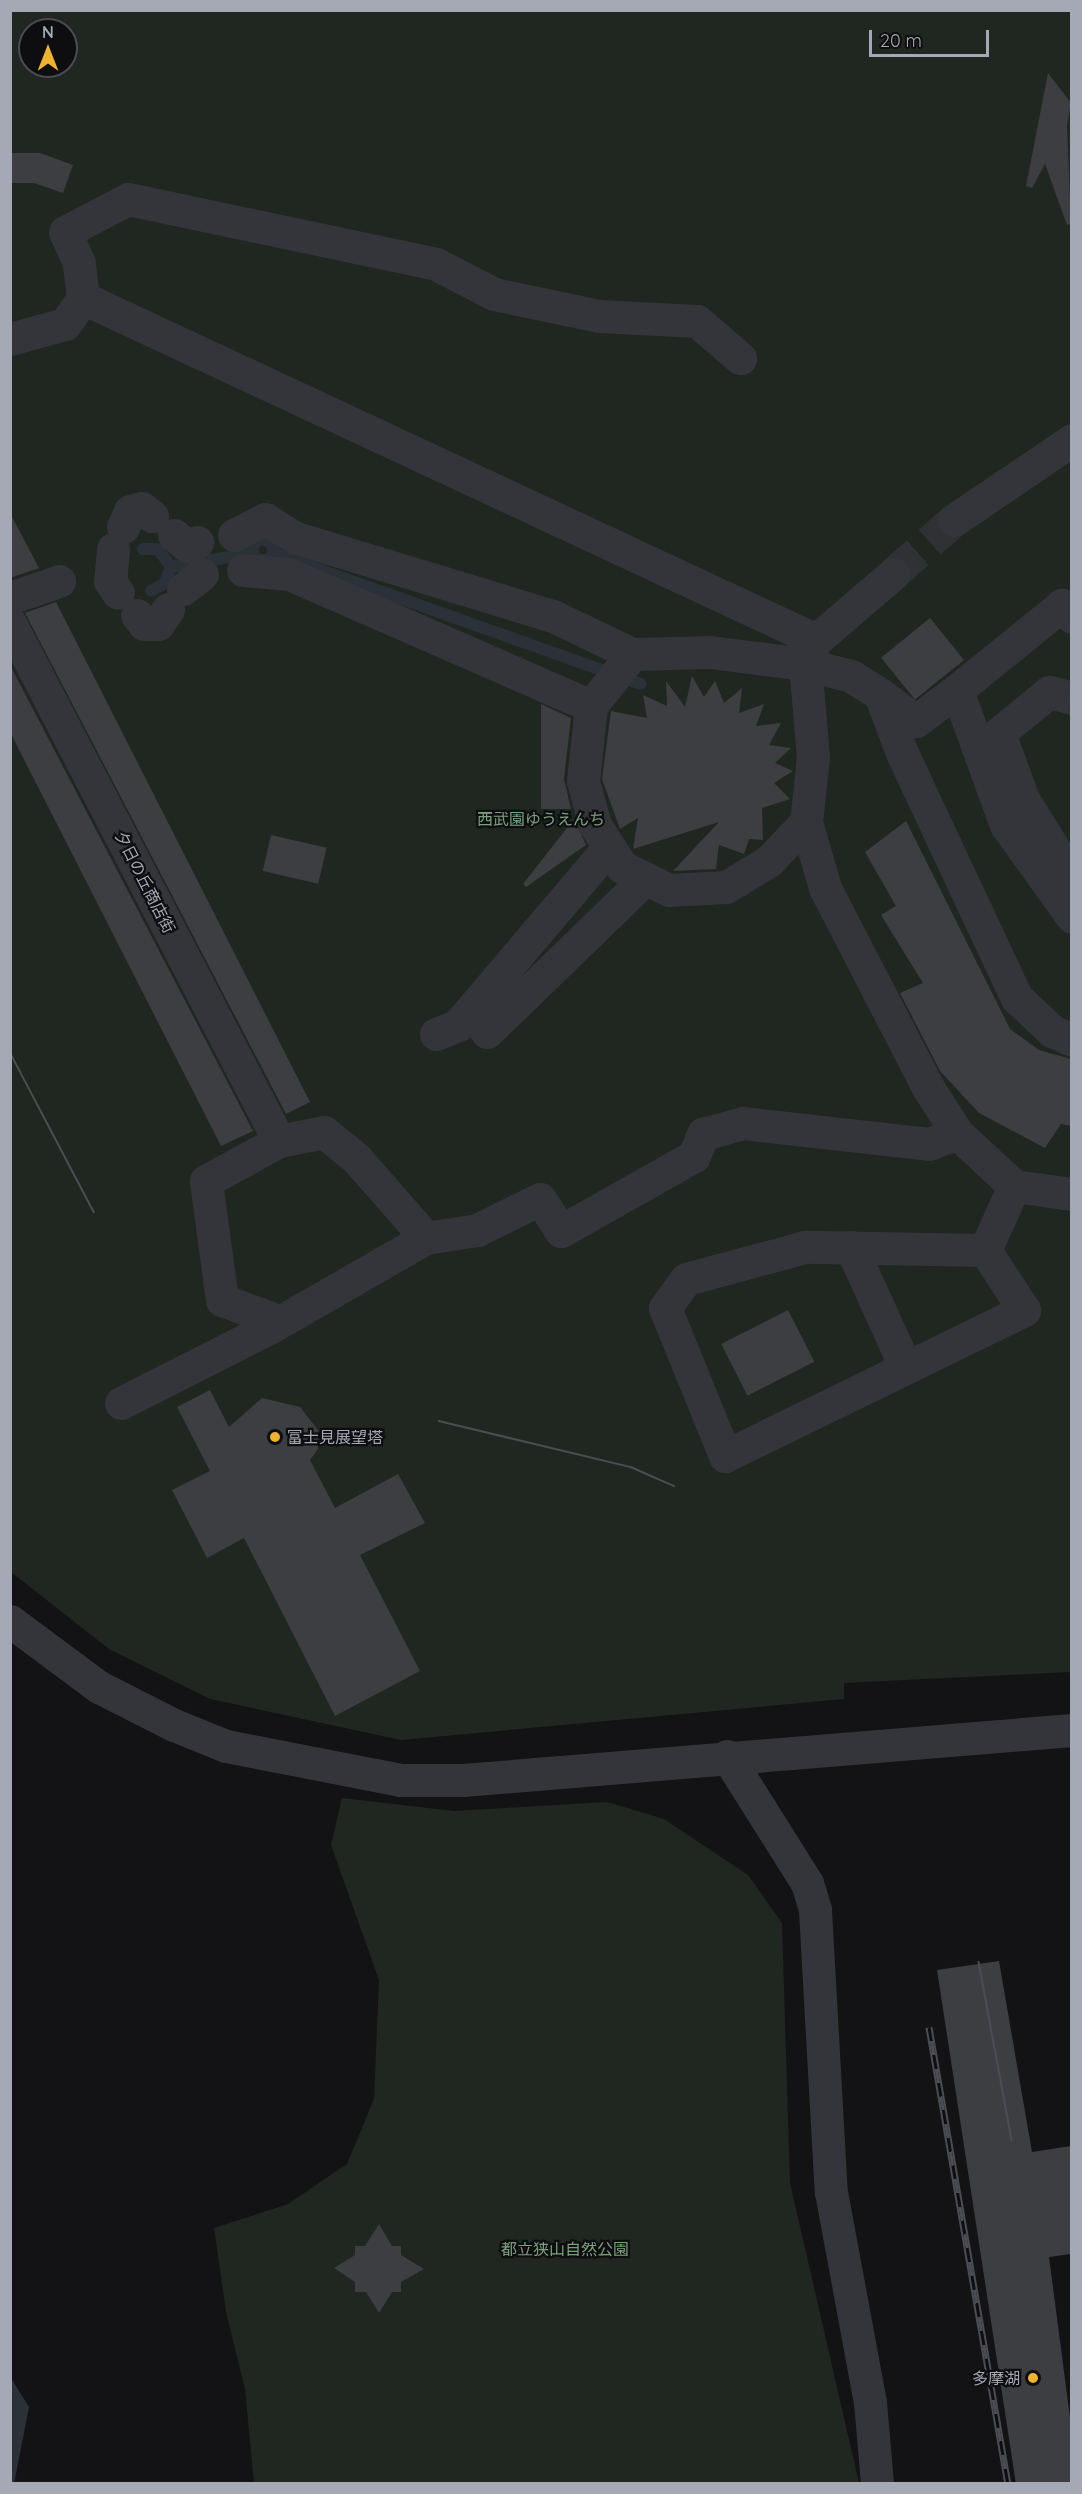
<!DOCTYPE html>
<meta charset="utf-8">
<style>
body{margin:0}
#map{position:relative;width:1082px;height:2494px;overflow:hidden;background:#131315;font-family:Quicksand,"Noto Sans JP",sans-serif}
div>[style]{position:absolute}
.green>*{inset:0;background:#1f2720}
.water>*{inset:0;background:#2a3138}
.stream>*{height:12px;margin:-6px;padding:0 6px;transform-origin:6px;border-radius:6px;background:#2a3138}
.stream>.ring{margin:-6px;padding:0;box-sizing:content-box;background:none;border:12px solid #2a3138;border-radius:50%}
.building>*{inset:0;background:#3d3e42;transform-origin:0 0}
.pedestrian-tunnel>*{height:33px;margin-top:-16.5px;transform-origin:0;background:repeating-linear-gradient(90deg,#303135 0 33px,transparent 0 49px)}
.pedestrian>*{height:33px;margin:-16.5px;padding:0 16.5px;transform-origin:16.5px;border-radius:16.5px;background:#34353a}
.tertiary>*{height:33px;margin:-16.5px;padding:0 16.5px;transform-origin:16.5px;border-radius:16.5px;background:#34353a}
.tram>*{height:1.5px;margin:-0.75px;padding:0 0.75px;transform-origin:0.75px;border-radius:0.75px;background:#4b4d53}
.rail>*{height:7px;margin-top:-3.5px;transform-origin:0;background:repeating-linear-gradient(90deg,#0e0e10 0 14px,#4b4d53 0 28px);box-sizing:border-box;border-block:2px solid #4b4d53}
.dots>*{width:16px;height:16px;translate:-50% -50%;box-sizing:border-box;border:3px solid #0e0e10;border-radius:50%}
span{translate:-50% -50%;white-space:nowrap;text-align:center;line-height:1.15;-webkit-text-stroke:4.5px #0e0e10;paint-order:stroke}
.park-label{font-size:16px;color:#7ca07f}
.street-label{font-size:16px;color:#a5a9b5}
.poi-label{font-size:16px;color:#a5a9b5}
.left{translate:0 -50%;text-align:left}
.right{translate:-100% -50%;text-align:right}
.frame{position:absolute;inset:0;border:12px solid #a5a9b5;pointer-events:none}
.north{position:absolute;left:18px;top:18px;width:60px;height:60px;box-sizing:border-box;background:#0e0e10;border:2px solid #4a4c52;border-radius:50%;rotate:0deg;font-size:16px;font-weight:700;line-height:24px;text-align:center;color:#a5a9b5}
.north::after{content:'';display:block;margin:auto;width:21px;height:27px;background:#efb330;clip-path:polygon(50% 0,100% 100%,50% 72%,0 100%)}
.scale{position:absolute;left:869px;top:30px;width:120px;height:27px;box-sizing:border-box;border:3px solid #a5a9b5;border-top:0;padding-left:8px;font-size:18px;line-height:21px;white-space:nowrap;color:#a5a9b5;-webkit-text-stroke:4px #0e0e10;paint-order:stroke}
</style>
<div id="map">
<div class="green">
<div style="clip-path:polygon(evenodd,10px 11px,1071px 11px,1071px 1672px,844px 1683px,844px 1699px,401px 1740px,210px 1699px,109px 1649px,11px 1572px,10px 11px,30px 30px,66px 30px,66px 66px,30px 66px,30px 30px)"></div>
<div style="clip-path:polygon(342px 1798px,454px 1811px,607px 1802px,664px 1819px,748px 1875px,782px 1923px,790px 2183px,859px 2483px,254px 2483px,245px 2389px,226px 2312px,214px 2228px,288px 2204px,347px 2164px,374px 2099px,379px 1980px,331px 1845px)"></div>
</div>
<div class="water">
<div style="clip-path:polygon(11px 2378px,29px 2407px,14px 2484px,10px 2483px)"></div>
</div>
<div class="stream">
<div class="ring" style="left:253px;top:540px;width:8px;height:8px"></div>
<div style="left:143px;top:549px;width:15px"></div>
<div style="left:158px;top:549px;width:22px;rotate:54deg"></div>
<div style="left:171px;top:567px;width:17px;rotate:111deg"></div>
<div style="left:165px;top:583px;width:16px;rotate:150deg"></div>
<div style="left:273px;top:553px;width:390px;rotate:19.6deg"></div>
<div style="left:171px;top:567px;width:82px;rotate:-9.8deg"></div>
</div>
<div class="building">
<div style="clip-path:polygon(1048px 73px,1071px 103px,1067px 126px,1071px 224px,1067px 225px,1045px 164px,1032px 188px,1026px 186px)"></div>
<div style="clip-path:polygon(10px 153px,40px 153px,73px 165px,63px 193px,34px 183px,10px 183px)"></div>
<div style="clip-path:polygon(10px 513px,39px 568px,10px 578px)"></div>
<div style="clip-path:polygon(56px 602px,310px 1102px,286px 1114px,25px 613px)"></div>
<div style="left:930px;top:618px;width:54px;height:63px;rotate:51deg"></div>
<div style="clip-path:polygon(10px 665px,253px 1131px,221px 1146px,10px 732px)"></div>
<div style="clip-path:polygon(692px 676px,704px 697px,715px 681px,724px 703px,742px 688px,739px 713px,764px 704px,756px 726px,781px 723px,769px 745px,791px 748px,775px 763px,793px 771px,774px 783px,790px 799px,762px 808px,763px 840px,749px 839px,744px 854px,719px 845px,716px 869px,673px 871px,719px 822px,633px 849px,638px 818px,620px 829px,602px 779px,611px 711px,647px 718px,643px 695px,667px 706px,666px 681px,685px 707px)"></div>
<div style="clip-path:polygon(541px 704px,571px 718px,564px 779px,571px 809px,541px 809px)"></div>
<div style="clip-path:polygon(574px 819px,586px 845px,526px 887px,523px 884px)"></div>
<div style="clip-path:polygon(906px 821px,1010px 1029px,1039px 1050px,1071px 1059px,1071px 1126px,1061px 1124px,1045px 1148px,979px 1113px,940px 1071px,900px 993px,923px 983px,881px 915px,896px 906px,865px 852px)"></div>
<div style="left:271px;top:835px;width:57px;height:37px;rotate:13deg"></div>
<div style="left:788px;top:1310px;width:58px;height:75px;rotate:63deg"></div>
<div style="clip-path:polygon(210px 1390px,229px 1427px,262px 1398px,300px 1407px,318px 1430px,318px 1449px,310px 1460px,335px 1508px,398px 1474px,425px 1523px,360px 1555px,420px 1671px,335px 1716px,244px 1538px,207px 1558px,172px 1490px,210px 1471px,177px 1407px)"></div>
<div style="clip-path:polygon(999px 1961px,1032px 2152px,1071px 2146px,1071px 2254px,1049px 2257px,1071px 2425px,1071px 2484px,1016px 2484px,937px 1970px)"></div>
<div style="clip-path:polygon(379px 2224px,392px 2246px,401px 2246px,401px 2255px,424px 2269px,401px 2282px,401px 2292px,392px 2292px,379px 2313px,366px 2292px,355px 2292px,355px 2282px,334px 2268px,355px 2255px,355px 2246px,365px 2246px)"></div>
</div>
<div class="pedestrian-tunnel">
<div style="left:893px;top:574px;width:81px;rotate:-41.5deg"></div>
</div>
<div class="pedestrian">
<div style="left:83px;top:298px;width:809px;rotate:25.01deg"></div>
<div style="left:10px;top:339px;width:57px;rotate:-15.3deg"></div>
<div style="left:65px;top:324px;width:32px;rotate:-55deg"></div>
<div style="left:83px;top:298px;width:35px;rotate:-97deg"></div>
<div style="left:79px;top:263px;width:34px;rotate:-114deg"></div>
<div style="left:65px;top:232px;width:71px;rotate:-27.6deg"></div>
<div style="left:128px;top:199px;width:315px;rotate:11.9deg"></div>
<div style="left:436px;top:264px;width:65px;rotate:27.3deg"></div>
<div style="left:494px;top:294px;width:107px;rotate:11.8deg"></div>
<div style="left:599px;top:316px;width:98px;rotate:2.9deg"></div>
<div style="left:697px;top:321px;width:57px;rotate:40.7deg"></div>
<div style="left:954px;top:520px;width:143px;rotate:-34.1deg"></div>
<div style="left:123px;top:527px;width:17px;rotate:-66deg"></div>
<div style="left:130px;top:511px;width:12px;rotate:-14deg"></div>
<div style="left:142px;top:508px;width:13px;rotate:39deg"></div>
<div style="left:174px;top:535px;width:17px;rotate:40deg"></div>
<div style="left:187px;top:546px;width:11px;rotate:-22deg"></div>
<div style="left:234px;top:535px;width:35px;rotate:-27deg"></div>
<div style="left:265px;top:519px;width:36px;rotate:32deg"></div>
<div style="left:296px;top:538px;width:269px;rotate:16.9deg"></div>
<div style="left:553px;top:616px;width:88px;rotate:25.7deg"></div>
<div style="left:113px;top:549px;width:32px;rotate:95deg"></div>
<div style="left:110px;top:581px;width:14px;rotate:56deg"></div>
<div style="left:243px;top:570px;width:46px;rotate:5deg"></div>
<div style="left:289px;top:574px;width:330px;rotate:23.6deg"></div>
<div style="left:893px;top:574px;width:101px;rotate:139.4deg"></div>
<div style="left:816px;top:640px;width:26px;rotate:115deg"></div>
<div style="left:805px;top:664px;width:48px;rotate:14.6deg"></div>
<div style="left:851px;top:676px;width:34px;rotate:32deg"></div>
<div style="left:880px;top:694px;width:63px;rotate:69.6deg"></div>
<div style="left:902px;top:753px;width:271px;rotate:64.9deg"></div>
<div style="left:1017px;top:998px;width:48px;rotate:43.3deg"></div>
<div style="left:1052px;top:1031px;width:22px;rotate:24deg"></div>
<div style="left:183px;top:589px;width:24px;rotate:-38deg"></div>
<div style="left:10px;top:598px;width:52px;rotate:-19.1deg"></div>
<div style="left:137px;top:615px;width:11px;rotate:52deg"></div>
<div style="left:144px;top:624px;width:14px"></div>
<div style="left:158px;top:624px;width:18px;rotate:-56deg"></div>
<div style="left:1072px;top:617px;width:16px;rotate:-130deg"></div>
<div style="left:1062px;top:605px;width:135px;rotate:141deg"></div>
<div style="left:957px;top:690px;width:144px;rotate:70.1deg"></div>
<div style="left:1006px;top:825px;width:113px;rotate:54.3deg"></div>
<div style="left:10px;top:623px;width:584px;rotate:62.56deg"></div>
<div style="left:880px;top:694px;width:45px;rotate:36.9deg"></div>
<div style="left:916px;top:721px;width:51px;rotate:-37.1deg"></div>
<div style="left:1072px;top:698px;width:24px;rotate:-165deg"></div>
<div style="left:1049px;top:692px;width:65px;rotate:140.6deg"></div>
<div style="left:999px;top:733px;width:70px;rotate:70deg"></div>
<div style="left:1023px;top:799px;width:93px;rotate:58.2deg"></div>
<div style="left:806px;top:822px;width:54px;rotate:133.5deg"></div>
<div style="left:769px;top:861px;width:50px;rotate:148.8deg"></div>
<div style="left:726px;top:887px;width:57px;rotate:177deg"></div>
<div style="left:669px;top:890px;width:52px;rotate:-153.9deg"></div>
<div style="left:622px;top:867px;width:50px;rotate:-122.7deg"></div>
<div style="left:595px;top:825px;width:46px;rotate:-105.3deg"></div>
<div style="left:583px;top:781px;width:75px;rotate:-83.9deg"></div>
<div style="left:591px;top:706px;width:66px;rotate:-51.7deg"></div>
<div style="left:632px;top:654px;width:78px;rotate:-1.5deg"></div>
<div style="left:710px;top:652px;width:96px;rotate:7.2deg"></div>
<div style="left:805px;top:664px;width:93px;rotate:85.1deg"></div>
<div style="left:813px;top:757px;width:65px;rotate:96.1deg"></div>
<div style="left:806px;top:822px;width:69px;rotate:73.9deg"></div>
<div style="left:825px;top:888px;width:223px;rotate:62.7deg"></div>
<div style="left:927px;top:1086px;width:56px;rotate:57.4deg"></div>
<div style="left:957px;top:1133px;width:78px;rotate:42.9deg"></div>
<div style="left:1014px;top:1186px;width:59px;rotate:7.9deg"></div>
<div style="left:471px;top:1010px;width:27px;rotate:54deg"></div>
<div style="left:487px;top:1032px;width:221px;rotate:-44.1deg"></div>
<div style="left:436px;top:1034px;width:24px;rotate:-22deg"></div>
<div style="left:458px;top:1025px;width:233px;rotate:-49.7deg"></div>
<div style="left:851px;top:1247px;width:128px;rotate:65.6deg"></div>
<div style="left:985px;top:1250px;width:180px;rotate:-179deg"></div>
<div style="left:805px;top:1247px;width:123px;rotate:164.9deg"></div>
<div style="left:686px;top:1279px;width:36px;rotate:126deg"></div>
<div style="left:665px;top:1308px;width:160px;rotate:67.9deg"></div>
<div style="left:725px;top:1456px;width:333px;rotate:-26deg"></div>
<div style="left:1024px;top:1310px;width:72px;rotate:-123deg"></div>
<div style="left:985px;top:1250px;width:70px;rotate:-65.6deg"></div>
<div style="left:271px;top:1327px;width:10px;rotate:-107deg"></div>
<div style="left:268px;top:1317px;width:49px;rotate:-159.7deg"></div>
<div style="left:222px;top:1300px;width:120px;rotate:-97.7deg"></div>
<div style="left:206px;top:1181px;width:83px;rotate:-28.7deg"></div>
<div style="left:279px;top:1141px;width:46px;rotate:-11.3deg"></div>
<div style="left:324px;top:1132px;width:41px;rotate:39.1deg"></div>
<div style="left:356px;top:1158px;width:106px;rotate:48.8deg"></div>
<div style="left:426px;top:1238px;width:52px;rotate:-8.9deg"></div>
<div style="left:477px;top:1230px;width:70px;rotate:-26.2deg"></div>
<div style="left:540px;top:1199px;width:38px;rotate:57deg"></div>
<div style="left:561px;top:1231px;width:153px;rotate:-29.4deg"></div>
<div style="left:694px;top:1156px;width:24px;rotate:-68deg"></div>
<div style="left:703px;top:1134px;width:41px;rotate:-15.4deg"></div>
<div style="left:743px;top:1123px;width:187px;rotate:6.4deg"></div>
<div style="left:929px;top:1144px;width:30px;rotate:-21deg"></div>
<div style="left:121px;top:1403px;width:168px;rotate:-26.9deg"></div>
<div style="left:271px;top:1327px;width:179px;rotate:-29.9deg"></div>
</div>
<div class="tertiary">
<div style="left:10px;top:1621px;width:111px;rotate:36.6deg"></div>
<div style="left:99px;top:1687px;width:84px;rotate:26.9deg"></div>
<div style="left:174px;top:1725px;width:56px;rotate:22deg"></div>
<div style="left:226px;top:1746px;width:178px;rotate:11deg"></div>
<div style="left:401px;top:1780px;width:62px"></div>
<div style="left:463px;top:1780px;width:611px;rotate:-4.69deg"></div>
<div style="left:727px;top:1756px;width:150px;rotate:57.8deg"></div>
<div style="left:807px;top:1883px;width:28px;rotate:73deg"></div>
<div style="left:815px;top:1910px;width:282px;rotate:86.8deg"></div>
<div style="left:831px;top:2192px;width:214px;rotate:79.5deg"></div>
<div style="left:870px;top:2402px;width:82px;rotate:85.1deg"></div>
</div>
<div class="tram">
<div style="left:10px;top:1052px;width:181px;rotate:62.3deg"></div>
<div style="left:439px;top:1421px;width:197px;rotate:13.5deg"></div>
<div style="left:631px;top:1467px;width:47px;rotate:23.8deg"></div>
<div style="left:979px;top:1962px;width:181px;rotate:79.5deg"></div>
</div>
<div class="rail">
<div style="left:929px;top:2027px;width:464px;rotate:80.2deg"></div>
</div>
<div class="dots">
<div style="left:275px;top:1437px;background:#efb330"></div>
<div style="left:1033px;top:2378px;background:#efb330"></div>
</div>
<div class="park-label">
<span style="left:541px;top:819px">西武園ゆうえんち</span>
<span style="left:565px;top:2249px">都立狭山自然公園</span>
</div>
<div class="street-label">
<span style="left:145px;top:882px;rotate:63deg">夕日の丘商店街</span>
</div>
<div class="poi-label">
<span class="left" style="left:287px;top:1437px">富士見展望塔</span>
<span class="right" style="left:1020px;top:2378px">多摩湖</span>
</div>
<div class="frame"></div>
<div class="north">N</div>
<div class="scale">20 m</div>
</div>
